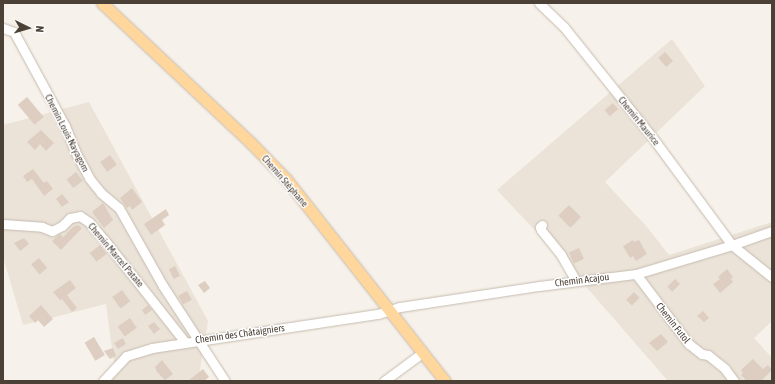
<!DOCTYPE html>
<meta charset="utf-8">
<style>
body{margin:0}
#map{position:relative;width:775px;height:384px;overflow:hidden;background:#f6f1ea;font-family:"Asap Condensed",sans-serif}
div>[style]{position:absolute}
.residential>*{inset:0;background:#ebe3d8}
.building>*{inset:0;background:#ddcec1;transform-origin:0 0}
.roads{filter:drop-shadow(0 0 1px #c6bbaf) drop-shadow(0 0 1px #c6bbaf)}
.minor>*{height:9px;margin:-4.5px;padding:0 4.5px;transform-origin:4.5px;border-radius:4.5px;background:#fff}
.major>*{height:11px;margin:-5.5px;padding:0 5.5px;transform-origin:5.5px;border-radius:5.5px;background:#ffd69b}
span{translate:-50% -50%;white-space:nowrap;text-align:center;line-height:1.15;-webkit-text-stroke:3px #fff;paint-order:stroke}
.street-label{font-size:10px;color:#4c4137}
.frame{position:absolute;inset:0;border:4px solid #4c4137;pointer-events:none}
.north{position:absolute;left:8px;top:8px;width:40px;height:40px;-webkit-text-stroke:3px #fff;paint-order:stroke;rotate:95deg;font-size:11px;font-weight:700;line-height:16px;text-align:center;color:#4c4137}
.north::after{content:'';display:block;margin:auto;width:14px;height:18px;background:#4c4137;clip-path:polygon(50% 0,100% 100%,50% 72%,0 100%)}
</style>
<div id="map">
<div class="residential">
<div style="clip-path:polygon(672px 39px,705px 86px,605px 182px,647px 227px,669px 255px,772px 222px,772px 321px,754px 338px,772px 358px,772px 381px,668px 381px,562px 259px,497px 190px)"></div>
<div style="clip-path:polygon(89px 102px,208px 321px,198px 381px,109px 381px,115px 371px,106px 304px,23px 325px,3px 257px,3px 125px)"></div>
</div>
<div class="building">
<div style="left:665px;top:52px;width:12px;height:9px;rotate:48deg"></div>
<div style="left:27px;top:97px;width:26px;height:12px;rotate:50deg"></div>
<div style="left:613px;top:103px;width:8px;height:11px;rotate:50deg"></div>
<div style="clip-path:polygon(41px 130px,54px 143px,46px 151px,40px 144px,35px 150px,27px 142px)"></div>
<div style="left:110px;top:155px;width:12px;height:12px;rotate:55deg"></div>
<div style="clip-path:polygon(33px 169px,44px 183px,47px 181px,53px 189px,44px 196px,32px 179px,27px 182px,23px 176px)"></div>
<div style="left:76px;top:172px;width:11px;height:12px;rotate:52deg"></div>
<div style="clip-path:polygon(132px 188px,142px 202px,132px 210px,130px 206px,127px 208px,120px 198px)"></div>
<div style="clip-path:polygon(62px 194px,69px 202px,62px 207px,56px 199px)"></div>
<div style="clip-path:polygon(103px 203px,113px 220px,104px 228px,92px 212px)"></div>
<div style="left:569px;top:205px;width:17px;height:15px;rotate:45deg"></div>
<div style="clip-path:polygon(166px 209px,169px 215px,162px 220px,165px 225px,151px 235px,144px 224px)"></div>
<div style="clip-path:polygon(78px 225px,82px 228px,61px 250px,52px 241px,60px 234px,63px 237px,73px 227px)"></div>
<div style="clip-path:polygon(24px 238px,29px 244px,20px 251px,14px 243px)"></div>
<div style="clip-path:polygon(633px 240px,634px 242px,639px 240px,647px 254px,636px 261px,633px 256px,630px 258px,623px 246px)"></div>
<div style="left:100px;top:245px;width:11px;height:13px;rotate:52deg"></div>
<div style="left:579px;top:248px;width:12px;height:11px;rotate:66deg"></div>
<div style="left:39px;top:258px;width:13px;height:10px;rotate:51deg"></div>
<div style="left:175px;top:266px;width:11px;height:7px;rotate:63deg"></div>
<div style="clip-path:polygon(727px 269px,733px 277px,731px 279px,733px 282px,720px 293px,713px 284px,720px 279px,718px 277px)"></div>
<div style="left:675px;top:279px;width:7px;height:11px;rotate:45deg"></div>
<div style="clip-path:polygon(70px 280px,76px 288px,67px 295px,77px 308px,72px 312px,62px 299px,60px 300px,53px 292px)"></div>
<div style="clip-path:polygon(205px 281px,210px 288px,204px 293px,198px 285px)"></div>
<div style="left:122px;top:290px;width:14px;height:12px;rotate:54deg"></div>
<div style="left:187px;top:291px;width:10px;height:10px;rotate:61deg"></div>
<div style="left:634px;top:292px;width:8px;height:11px;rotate:45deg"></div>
<div style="clip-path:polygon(41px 305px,53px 319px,44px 327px,38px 320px,35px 323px,29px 316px)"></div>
<div style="clip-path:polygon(148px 305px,152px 310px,145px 315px,142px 310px)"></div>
<div style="clip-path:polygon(703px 311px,709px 318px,704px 322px,697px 316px)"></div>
<div style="left:130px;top:318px;width:12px;height:15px;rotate:55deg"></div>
<div style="clip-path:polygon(154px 322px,160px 329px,154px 334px,148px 326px)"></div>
<div style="clip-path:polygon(661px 334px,668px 342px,657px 351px,649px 343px)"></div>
<div style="left:94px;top:337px;width:21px;height:11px;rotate:59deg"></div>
<div style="clip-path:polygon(123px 338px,126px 344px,118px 349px,114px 343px)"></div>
<div style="clip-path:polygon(113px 348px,116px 356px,110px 359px,104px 351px)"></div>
<div style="clip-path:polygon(753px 359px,763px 369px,768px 365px,772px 370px,761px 381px,747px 381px,741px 375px,743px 373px,741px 370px)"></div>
<div style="clip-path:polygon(162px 360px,173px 374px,165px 380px,157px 372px,155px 367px)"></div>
<div style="clip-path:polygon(203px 369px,209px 377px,204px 381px,188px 381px)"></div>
</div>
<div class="roads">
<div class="minor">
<div style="left:539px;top:3px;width:35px;rotate:44deg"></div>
<div style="left:564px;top:27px;width:141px;rotate:51.3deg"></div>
<div style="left:652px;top:137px;width:134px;rotate:53.5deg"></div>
<div style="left:732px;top:245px;width:51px;rotate:38.7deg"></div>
<div style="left:3px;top:28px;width:12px;rotate:20deg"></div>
<div style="left:14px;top:32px;width:107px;rotate:61.5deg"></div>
<div style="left:65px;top:126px;width:31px;rotate:68deg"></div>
<div style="left:77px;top:155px;width:26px;rotate:62deg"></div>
<div style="left:89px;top:178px;width:19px;rotate:51deg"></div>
<div style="left:101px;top:193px;width:23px;rotate:40deg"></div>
<div style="left:119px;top:208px;width:90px;rotate:60.6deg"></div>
<div style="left:163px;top:286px;width:113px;rotate:56.9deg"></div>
<div style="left:3px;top:224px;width:39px;rotate:4deg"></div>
<div style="left:42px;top:227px;width:11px;rotate:22deg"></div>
<div style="left:52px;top:231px;width:11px;rotate:-27deg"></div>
<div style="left:62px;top:226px;width:11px;rotate:-45deg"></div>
<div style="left:70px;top:218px;width:10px;rotate:-11deg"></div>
<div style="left:80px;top:216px;width:11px;rotate:34deg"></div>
<div style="left:89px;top:222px;width:26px;rotate:50deg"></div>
<div style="left:106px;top:242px;width:127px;rotate:51.7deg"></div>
<div style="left:542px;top:225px;width:3px;rotate:135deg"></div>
<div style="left:540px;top:227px;width:3px;rotate:72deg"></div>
<div style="left:541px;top:230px;width:32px;rotate:51deg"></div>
<div style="left:561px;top:255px;width:30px;rotate:60deg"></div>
<div style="left:636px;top:274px;width:88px;rotate:52.9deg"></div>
<div style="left:689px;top:344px;width:16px;rotate:38deg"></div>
<div style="left:702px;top:354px;width:6px;rotate:9deg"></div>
<div style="left:708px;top:355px;width:22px;rotate:39deg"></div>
<div style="left:725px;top:369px;width:15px;rotate:53deg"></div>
<div style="left:103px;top:381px;width:34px;rotate:-47deg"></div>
<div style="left:126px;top:356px;width:27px;rotate:-17deg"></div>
<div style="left:152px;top:348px;width:229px;rotate:-8.6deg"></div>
<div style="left:378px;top:314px;width:23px;rotate:-18deg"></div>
<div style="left:400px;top:307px;width:141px;rotate:-8.6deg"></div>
<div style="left:539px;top:286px;width:98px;rotate:-7.1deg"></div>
<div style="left:636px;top:274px;width:100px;rotate:-16.8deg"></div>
<div style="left:732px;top:245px;width:42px;rotate:-19.3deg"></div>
<div style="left:384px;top:381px;width:47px;rotate:-36.4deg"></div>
</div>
<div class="major">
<div style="left:102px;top:3px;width:204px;rotate:43.2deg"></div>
<div style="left:251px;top:143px;width:50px;rotate:45.8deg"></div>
<div style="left:286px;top:179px;width:257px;rotate:51.8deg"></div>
</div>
</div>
<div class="street-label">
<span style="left:639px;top:121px;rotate:51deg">Chemin Maurice</span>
<span style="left:67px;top:133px;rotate:63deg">Chemin Louis Nayagom</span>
<span style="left:285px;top:181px;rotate:49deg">Chemin Stéphane</span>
<span style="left:116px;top:255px;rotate:50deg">Chemin Marcel Patate</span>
<span style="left:582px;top:280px;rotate:-7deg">Chemin Acajou</span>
<span style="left:673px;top:323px;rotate:52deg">Chemin Futol</span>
<span style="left:240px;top:334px;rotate:-8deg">Chemin des Châtaigniers</span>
</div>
<div class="frame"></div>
<div class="north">N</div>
</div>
